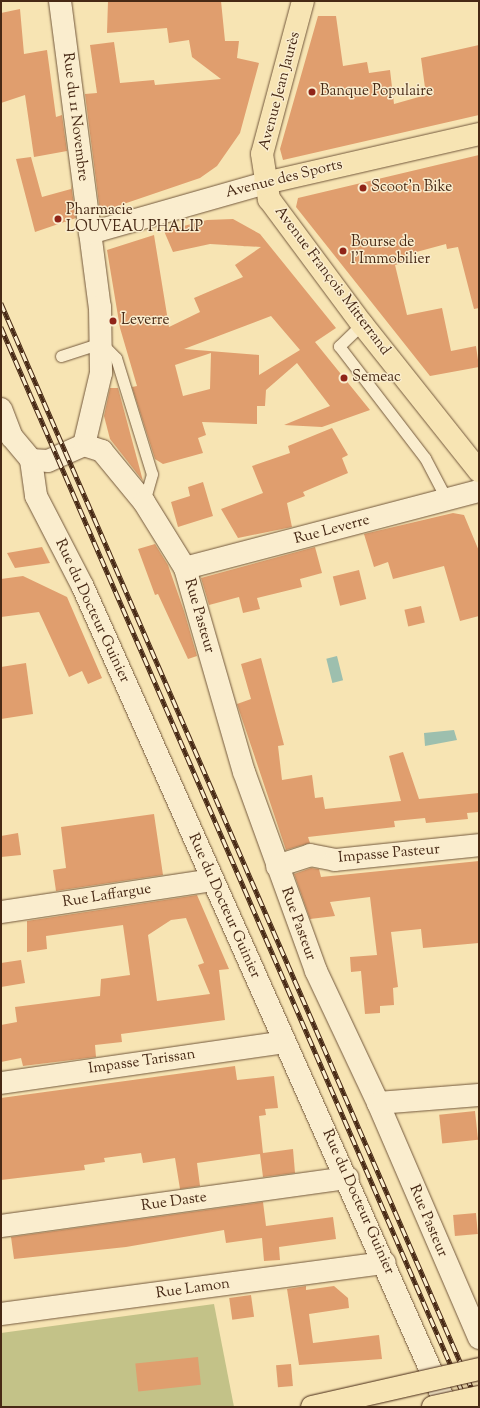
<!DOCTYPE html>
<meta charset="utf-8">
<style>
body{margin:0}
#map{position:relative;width:480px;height:1408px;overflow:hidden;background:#f7e4b3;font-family:"Sorts Mill Goudy",serif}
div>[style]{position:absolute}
.green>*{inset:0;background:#c3c288}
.water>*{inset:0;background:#9dbfae;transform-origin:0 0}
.building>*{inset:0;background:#e09e6e;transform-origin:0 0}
.roads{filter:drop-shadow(0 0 1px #73583c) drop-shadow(0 0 1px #73583c)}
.lane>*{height:11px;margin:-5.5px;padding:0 5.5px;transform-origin:5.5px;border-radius:5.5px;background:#faedce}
.street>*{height:22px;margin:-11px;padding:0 11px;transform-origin:11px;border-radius:11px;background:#faedce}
.secondary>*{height:22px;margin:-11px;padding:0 11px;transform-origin:11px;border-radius:11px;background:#faedce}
.primary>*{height:22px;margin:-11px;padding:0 11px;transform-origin:11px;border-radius:11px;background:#f7e4b3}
.rail>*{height:4.5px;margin-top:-2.25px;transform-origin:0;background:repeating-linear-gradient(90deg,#faedce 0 9px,#472915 0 18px);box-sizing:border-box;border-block:1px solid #472915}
.bridges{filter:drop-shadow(0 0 1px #472915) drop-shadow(0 0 1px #472915)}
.primary-bridge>*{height:22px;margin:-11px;padding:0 11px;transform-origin:11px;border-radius:11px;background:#f7e4b3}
.dots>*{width:11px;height:11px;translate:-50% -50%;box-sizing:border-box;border:2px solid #faedce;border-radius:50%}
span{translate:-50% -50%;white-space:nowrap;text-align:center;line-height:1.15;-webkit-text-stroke:3px #faedce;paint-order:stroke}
.street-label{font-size:15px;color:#472915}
.poi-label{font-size:15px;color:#472915}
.left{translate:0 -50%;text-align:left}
.frame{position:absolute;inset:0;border:2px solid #472915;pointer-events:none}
</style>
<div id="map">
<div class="green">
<div style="clip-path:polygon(214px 1304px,234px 1407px,1px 1407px,1px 1333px)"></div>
</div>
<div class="water">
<div style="left:337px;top:656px;width:25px;height:11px;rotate:76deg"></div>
<div style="clip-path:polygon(454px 730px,457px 740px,425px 746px,424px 733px)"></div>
</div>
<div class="building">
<div style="clip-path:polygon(108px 1px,221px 1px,225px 41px,239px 41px,237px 58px,259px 63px,240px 133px,217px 166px,200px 178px,100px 212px,85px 94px,97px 93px,90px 45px,114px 42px,120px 83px,154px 80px,155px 85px,221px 79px,192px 57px,189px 40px,169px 43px,167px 28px,107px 33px)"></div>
<div style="clip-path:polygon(20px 9px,24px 54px,47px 50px,56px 117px,62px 115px,67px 151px,34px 157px,25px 95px,1px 103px,1px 13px)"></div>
<div style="clip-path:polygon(318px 16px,336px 16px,343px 66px,367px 62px,369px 73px,390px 70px,394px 104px,426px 95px,421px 58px,479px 45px,479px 115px,283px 160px,280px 149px)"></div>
<div style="clip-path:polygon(479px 155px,479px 308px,474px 309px,458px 247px,447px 249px,446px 244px,409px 254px,411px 261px,395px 265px,407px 315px,442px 308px,451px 351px,476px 346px,479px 367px,430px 376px,296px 207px,298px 198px)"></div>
<div style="clip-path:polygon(31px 157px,42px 197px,71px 189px,71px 184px,76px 218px,35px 232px,16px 159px)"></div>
<div style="clip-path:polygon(evenodd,233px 219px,260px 234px,336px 328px,315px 342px,370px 410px,322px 427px,284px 425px,330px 406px,297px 363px,266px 390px,265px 406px,257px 406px,257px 424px,202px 422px,206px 435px,198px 438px,203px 453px,163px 464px,155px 459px,132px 387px,137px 386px,120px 328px,107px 250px,154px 235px,169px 327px,200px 312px,194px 298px,243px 277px,235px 265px,261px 247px,210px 244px,173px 252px,164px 231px,207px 220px,233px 219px,271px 316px,300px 350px,259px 375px,259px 355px,184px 349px,271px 316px,233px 219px,211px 353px,210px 389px,183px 396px,175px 365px,211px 353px)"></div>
<div style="clip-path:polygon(110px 388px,118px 388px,143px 481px,110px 439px,104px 416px)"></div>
<div style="clip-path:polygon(332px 428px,348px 455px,342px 458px,348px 473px,303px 492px,305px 496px,287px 503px,292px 527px,238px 538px,221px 509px,263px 493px,252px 466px,290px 453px,288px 446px)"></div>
<div style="clip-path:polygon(203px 482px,213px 516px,178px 527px,171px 502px,190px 496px,188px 487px)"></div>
<div style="clip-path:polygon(453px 513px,464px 515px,479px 551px,479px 616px,460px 621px,444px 566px,393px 579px,388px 562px,374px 567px,364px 534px)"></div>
<div style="clip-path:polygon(155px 544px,168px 565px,184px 611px,197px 656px,188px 659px,158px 594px,155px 595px,138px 549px)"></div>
<div style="clip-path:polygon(42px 547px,50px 563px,15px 568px,7px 553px)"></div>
<div style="clip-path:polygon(315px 547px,322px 573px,300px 579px,302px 587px,257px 598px,260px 609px,243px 613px,239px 597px,209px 605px,201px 578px)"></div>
<div style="left:359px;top:570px;width:30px;height:27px;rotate:76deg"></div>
<div style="clip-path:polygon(23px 576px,67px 597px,102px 678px,88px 684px,82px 671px,69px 677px,39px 612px,1px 617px,1px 579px)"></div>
<div style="left:421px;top:606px;width:17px;height:17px;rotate:77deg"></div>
<div style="clip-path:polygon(261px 658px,284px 745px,278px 746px,282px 780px,312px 775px,315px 798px,323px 797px,325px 809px,401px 801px,389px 756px,403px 752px,419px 799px,479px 793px,479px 812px,467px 813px,468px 819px,426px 823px,425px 818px,394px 821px,395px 827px,308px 837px,310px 843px,286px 850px,237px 704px,251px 699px,241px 664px)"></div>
<div style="clip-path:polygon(26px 663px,33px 714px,1px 719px,1px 667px)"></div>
<div style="clip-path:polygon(154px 814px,163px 875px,56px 891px,53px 870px,66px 868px,61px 827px)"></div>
<div style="clip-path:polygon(18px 833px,21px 855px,1px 857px,1px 836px)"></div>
<div style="clip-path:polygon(479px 861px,479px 943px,423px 948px,421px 929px,391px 932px,398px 987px,393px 988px,394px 1005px,380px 1006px,380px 1013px,365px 1014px,361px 971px,351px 972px,350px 957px,377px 955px,370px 897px,330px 902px,335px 916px,310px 919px,294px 874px,311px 868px,319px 869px,321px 877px)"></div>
<div style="clip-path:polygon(evenodd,197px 895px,229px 969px,219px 970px,225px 1020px,121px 1034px,122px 1042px,95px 1045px,96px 1057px,23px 1066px,21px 1058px,1px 1062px,1px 1025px,17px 1022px,15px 1007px,100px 996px,101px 979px,130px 975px,123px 925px,46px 936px,47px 949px,27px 952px,27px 921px,197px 895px,186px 918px,204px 963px,198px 965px,210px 994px,157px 1001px,148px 935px,171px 920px,186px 918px)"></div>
<div style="clip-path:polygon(21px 960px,25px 983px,1px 987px,1px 963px)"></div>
<div style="clip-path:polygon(235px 1066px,237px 1080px,274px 1076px,278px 1108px,265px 1109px,266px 1115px,259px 1116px,263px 1153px,293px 1149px,295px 1173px,263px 1177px,260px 1154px,197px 1163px,200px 1186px,180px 1189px,175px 1158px,143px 1163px,141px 1153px,104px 1158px,105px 1162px,84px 1165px,85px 1170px,1px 1180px,1px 1098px)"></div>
<div style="left:475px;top:1111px;width:29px;height:36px;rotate:84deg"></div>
<div style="clip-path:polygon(263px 1202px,266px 1226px,333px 1217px,336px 1239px,279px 1247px,280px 1260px,264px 1261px,262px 1238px,226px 1243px,224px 1230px,126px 1247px,14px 1259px,11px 1237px)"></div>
<div style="left:476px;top:1213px;width:21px;height:23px;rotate:85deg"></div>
<div style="clip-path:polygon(306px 1286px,306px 1290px,334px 1286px,348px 1298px,349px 1308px,309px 1314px,313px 1343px,379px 1335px,382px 1359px,299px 1365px,287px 1289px)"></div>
<div style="left:251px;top:1295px;width:22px;height:22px;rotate:82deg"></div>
<div style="left:198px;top:1357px;width:28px;height:63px;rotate:84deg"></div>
<div style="left:291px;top:1364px;width:22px;height:15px;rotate:85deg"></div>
</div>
<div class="roads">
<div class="lane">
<div style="left:362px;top:324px;width:32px;rotate:136deg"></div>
<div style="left:339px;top:346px;width:141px;rotate:52.5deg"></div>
<div style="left:425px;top:458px;width:47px;rotate:62.4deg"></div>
<div style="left:61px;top:356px;width:42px;rotate:-18deg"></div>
<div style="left:101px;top:343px;width:21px;rotate:45deg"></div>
<div style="left:116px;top:358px;width:121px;rotate:72.8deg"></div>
<div style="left:152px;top:474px;width:29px;rotate:106deg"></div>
</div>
<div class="street">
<div style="left:60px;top:1px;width:309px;rotate:82.6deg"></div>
<div style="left:100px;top:307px;width:66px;rotate:89.1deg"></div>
<div style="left:101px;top:373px;width:74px;rotate:103.3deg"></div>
<div style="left:90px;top:233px;width:182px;rotate:-15.9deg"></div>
<div style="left:185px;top:568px;width:212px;rotate:73.9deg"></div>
<div style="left:244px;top:772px;width:212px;rotate:70.1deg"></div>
<div style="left:316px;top:971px;width:146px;rotate:64.8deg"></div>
<div style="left:378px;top:1103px;width:256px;rotate:66.7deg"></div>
<div style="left:277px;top:866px;width:35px;rotate:-18deg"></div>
<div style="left:310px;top:855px;width:25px;rotate:11deg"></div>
<div style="left:335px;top:860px;width:145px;rotate:-5.9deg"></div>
<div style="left:1px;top:912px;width:214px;rotate:-8.6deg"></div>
<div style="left:1px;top:1083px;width:286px;rotate:-8.2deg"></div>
<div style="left:378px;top:1103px;width:101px;rotate:-4.5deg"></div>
<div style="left:1px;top:1226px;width:350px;rotate:-7.9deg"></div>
<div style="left:1px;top:1314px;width:387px;rotate:-7.6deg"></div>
</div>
<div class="secondary">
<div style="left:1px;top:409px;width:30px;rotate:69deg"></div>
<div style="left:12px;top:437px;width:30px;rotate:50deg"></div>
<div style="left:31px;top:460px;width:36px;rotate:82deg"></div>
<div style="left:36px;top:496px;width:102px;rotate:62.7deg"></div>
<div style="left:83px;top:587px;width:897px;rotate:66.06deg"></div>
<div style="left:31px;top:460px;width:17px;rotate:3deg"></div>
<div style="left:48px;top:461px;width:39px;rotate:-24deg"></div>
<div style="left:84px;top:445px;width:19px;rotate:18deg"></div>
<div style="left:102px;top:451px;width:66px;rotate:50.5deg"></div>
<div style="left:144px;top:502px;width:78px;rotate:58.2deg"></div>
<div style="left:185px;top:568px;width:304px;rotate:-14.7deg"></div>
</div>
<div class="primary">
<div style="left:303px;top:1px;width:158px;rotate:105deg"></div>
<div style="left:262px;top:154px;width:46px;rotate:81.2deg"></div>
<div style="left:269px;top:199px;width:156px;rotate:53.4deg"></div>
<div style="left:362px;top:324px;width:188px;rotate:51.5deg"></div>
<div style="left:265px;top:183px;width:220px;rotate:-12.9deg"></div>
</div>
</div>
<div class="rail">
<div style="left:1px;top:303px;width:1201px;rotate:66.55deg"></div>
<div style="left:1px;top:327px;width:1177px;rotate:66.57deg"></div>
</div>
<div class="bridges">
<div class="primary-bridge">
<div style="left:312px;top:1407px;width:171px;rotate:-12.8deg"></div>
<div style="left:433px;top:1407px;width:47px;rotate:-12.3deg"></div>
</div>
</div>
<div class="dots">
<div style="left:312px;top:92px;background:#8f2418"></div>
<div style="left:363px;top:188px;background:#8f2418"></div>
<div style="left:58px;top:219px;background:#8f2418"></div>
<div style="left:343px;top:251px;background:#8f2418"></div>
<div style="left:113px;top:321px;background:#8f2418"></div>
<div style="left:344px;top:378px;background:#8f2418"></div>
</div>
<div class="street-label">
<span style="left:280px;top:91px;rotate:-75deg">Avenue Jean Jaurès</span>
<span style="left:75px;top:117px;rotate:83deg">Rue du 11 Novembre</span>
<span style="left:284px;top:179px;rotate:-14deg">Avenue des Sports</span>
<span style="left:332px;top:281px;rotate:53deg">Avenue François Mitterrand</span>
<span style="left:332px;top:530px;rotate:-15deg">Rue Leverre</span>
<span style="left:92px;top:611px;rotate:65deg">Rue du Docteur Guinier</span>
<span style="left:199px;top:616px;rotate:74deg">Rue Pasteur</span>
<span style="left:389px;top:854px;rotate:-5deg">Impasse Pasteur</span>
<span style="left:107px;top:896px;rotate:-9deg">Rue Laffargue</span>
<span style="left:224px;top:906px;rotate:66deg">Rue du Docteur Guinier</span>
<span style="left:298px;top:924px;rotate:70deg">Rue Pasteur</span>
<span style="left:142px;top:1062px;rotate:-8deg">Impasse Tarissan</span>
<span style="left:174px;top:1202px;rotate:-8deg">Rue Daste</span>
<span style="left:358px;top:1202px;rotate:66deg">Rue du Docteur Guinier</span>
<span style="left:428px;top:1221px;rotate:67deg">Rue Pasteur</span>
<span style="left:193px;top:1289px;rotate:-8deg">Rue Lamon</span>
</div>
<div class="poi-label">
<span class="left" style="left:320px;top:92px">Banque Populaire</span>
<span class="left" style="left:371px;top:188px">Scoot'n Bike</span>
<span class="left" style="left:66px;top:219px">Pharmacie<br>LOUVEAU PHALIP</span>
<span class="left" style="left:351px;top:251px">Bourse de<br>l'Immobilier</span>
<span class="left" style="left:121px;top:321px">Leverre</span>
<span class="left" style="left:352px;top:378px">Semeac</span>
</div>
<div class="frame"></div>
</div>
